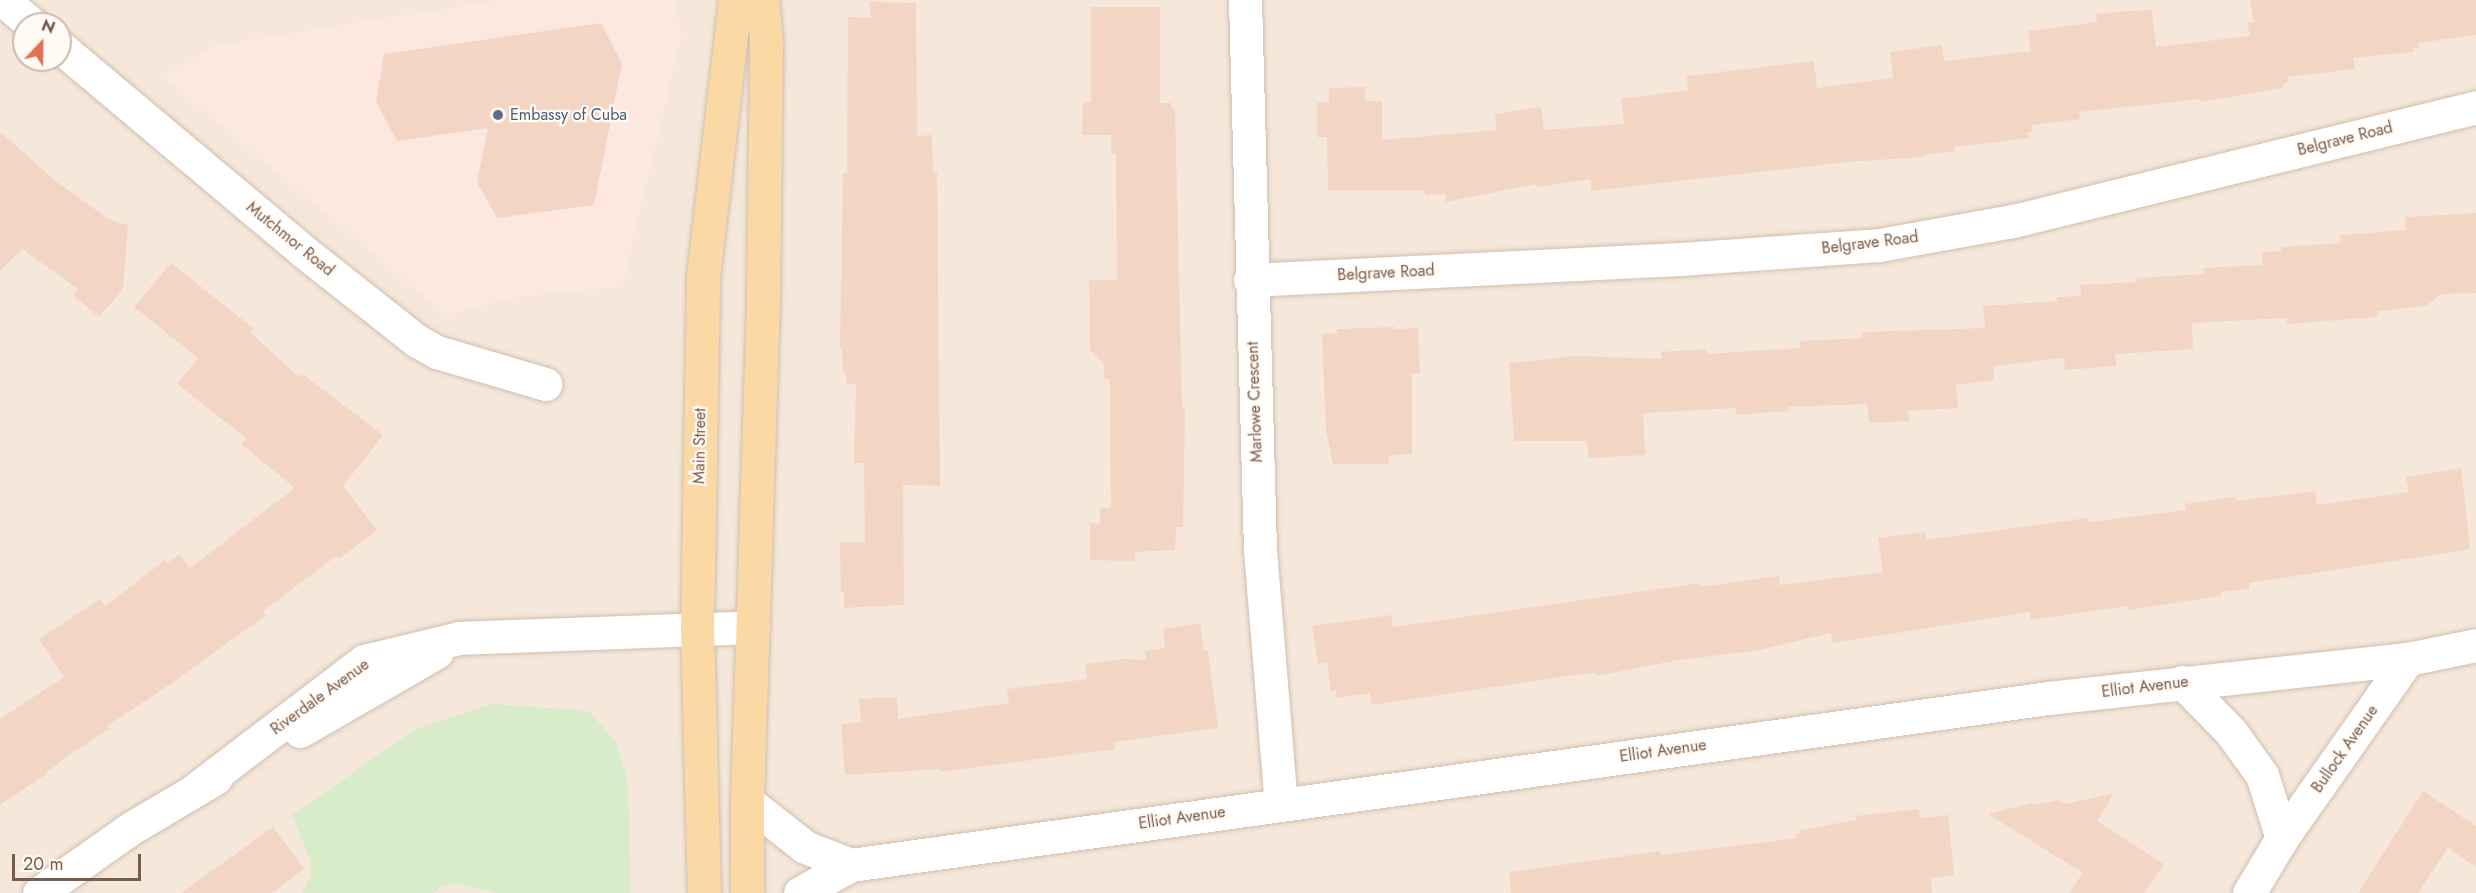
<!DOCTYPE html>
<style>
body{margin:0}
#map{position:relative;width:2476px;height:893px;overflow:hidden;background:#fdf6ec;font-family:Jost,sans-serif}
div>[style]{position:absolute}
.residential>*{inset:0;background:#f5e8da}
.commercial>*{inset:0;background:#fde8e0}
.green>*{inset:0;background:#d8ecc9}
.building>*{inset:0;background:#f3d5c3}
.roads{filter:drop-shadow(0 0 2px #d1beb0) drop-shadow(0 0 2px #d1beb0)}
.minor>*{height:33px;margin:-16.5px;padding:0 16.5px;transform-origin:16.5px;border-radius:16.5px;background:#fff}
.major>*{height:33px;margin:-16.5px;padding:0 16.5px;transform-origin:16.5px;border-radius:16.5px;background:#fbd9a5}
.dots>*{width:16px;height:16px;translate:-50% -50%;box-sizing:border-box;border:3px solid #fffaf3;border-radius:50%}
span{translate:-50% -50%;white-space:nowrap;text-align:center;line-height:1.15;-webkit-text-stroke:4.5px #fffaf3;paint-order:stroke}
.service-label{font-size:16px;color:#4e5e75}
.left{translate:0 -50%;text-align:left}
.street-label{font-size:16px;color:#7a5c4d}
.north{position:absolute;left:12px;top:12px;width:60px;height:60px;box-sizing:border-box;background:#fffaf3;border:2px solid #cabbb1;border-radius:50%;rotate:22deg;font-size:16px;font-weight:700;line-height:24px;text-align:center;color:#7a5c4d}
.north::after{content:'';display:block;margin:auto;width:21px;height:27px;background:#e76f51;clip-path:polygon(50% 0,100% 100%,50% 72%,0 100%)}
.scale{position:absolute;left:12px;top:854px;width:129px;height:27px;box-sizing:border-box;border:3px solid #7a5c4d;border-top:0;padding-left:8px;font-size:18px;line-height:21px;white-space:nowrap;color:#7a5c4d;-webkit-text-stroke:4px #fffaf3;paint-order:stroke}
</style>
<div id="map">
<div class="residential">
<div style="clip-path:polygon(evenodd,0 0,2476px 0,2476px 893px,0 893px,0 0,24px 24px,60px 24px,60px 60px,24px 60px,24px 24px)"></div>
</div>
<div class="commercial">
<div style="clip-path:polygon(502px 0,675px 0,681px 36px,622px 286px,513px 297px,447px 315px,163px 76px,218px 45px)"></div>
</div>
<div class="green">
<div style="clip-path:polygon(492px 704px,578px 710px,591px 713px,617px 744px,628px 783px,631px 893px,497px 893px,457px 884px,442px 886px,433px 893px,302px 893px,311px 875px,311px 862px,292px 815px,416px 729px)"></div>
</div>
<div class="building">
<div style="clip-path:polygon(2250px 0,2476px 0,2476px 35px,2418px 43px,2419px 48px,2413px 48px,2413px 52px,2353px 58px,2355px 69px,2287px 77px,2288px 82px,2283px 84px,2283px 88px,2201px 102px,2200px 99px,2079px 112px,2080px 119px,2032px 125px,2032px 132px,2028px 132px,2029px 138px,1954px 147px,1955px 151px,1925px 155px,1922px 157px,1847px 162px,1591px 191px,1591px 179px,1537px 187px,1536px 184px,1446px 202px,1446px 194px,1425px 195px,1425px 190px,1328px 190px,1327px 137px,1317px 137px,1317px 103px,1329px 102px,1329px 88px,1365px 87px,1365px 101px,1382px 101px,1382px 140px,1497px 130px,1495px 114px,1541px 107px,1544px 130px,1624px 124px,1621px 99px,1688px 90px,1687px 76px,1814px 61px,1817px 88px,1893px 78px,1890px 52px,1942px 45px,1944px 61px,2031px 51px,2028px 31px,2097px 22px,2096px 14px,2127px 11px,2152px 10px,2156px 47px,2250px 36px,2247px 22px,2254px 22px)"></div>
<div style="clip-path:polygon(870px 2px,916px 3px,917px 136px,932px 135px,933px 172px,937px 172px,940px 486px,903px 485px,904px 605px,844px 608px,844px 592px,841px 592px,840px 542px,865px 542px,864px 463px,854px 463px,856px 384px,847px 384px,846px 373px,843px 373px,842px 348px,840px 348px,843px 173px,847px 173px,848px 17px,871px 18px)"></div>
<div style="clip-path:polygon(1091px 7px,1160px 7px,1160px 103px,1171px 103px,1172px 109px,1175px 109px,1182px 407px,1185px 407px,1183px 527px,1176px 527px,1175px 550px,1135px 552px,1135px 561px,1090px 560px,1090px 523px,1100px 524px,1100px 508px,1111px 508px,1110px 379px,1104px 379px,1104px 364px,1090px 350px,1089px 280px,1117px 280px,1116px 154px,1111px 154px,1111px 135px,1082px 135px,1083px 102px,1091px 102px)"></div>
<div style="clip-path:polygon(601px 23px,622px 64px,594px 205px,497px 218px,477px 182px,488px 128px,397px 141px,376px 102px,384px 54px)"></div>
<div style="clip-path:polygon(0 132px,57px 182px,110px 220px,128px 225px,123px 289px,99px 317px,73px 295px,78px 289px,22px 249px,0 271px)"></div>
<div style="clip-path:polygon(2476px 213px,2476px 293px,2441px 294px,2426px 306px,2377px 311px,2378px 317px,2287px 324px,2287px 318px,2192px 323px,2193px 349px,2115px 354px,2116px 366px,2065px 370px,2064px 358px,1993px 366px,1994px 380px,1956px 385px,1958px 408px,1908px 411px,1909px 421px,1869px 423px,1867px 404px,1788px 407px,1788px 411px,1736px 415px,1736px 408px,1643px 413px,1645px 455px,1589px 458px,1587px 441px,1514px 441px,1509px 363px,1574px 356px,1662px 359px,1661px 352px,1707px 349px,1707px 354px,1800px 348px,1800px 341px,1862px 338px,1862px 332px,1985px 328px,1983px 306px,2057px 301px,2057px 297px,2081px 296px,2080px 285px,2137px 282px,2136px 278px,2204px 274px,2203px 268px,2263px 265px,2262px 252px,2281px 251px,2281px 247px,2341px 243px,2340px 235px,2406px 230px,2405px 217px)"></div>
<div style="clip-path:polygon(171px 263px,253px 328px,251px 333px,300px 378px,302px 374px,383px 435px,343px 486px,377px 530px,339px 559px,336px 556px,263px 611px,266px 615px,172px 683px,107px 726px,109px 729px,68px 756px,46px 773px,47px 774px,0 805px,0 719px,64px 677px,39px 639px,100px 599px,105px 606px,165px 560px,167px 563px,179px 554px,190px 568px,295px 488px,241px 444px,246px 438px,177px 384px,198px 358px,134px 307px)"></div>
<div style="clip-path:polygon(1395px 327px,1395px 329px,1418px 328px,1420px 373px,1412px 373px,1412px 454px,1388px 456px,1389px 464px,1333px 464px,1326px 431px,1322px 334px,1337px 333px,1337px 329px)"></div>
<div style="clip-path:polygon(2461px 468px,2470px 547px,2466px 550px,2249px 583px,2249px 589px,2221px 592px,2221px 596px,2128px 610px,2128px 606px,2031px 620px,2030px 612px,1832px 643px,1831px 633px,1754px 651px,1678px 660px,1597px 676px,1597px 673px,1574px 675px,1372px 705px,1370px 693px,1337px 698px,1336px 690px,1331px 691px,1327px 662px,1318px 664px,1312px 626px,1391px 615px,1393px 627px,1700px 583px,1701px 587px,1779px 576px,1780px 585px,1883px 572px,1878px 538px,1925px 532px,1926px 540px,2088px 518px,2089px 522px,2186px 510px,2185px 504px,2236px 497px,2237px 501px,2315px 491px,2317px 505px,2409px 492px,2406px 477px)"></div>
<div style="clip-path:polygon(1200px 623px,1204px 651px,1208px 651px,1218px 728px,1114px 742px,1115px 749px,940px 772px,940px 769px,845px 775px,841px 724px,861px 722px,859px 699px,897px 697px,898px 719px,1009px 703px,1007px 689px,1087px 679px,1085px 664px,1122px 659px,1146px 660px,1145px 651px,1165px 648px,1163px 629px)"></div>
<div style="clip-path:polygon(2423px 791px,2476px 826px,2476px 867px,2448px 848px,2418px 893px,2358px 893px)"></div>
<div style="clip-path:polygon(2114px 793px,2097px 821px,2164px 864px,2144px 893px,2069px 893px,2083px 873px,1988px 814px,2032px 803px,2036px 805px,2059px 800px,2066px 804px)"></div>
<div style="clip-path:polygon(1919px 809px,1920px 818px,1948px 815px,1954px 875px,1931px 878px,1932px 893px,1511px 893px,1509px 872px,1660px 851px,1661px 855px,1797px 838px,1796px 835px,1801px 834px,1800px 830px,1856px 820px,1856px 816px)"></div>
<div style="clip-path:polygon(273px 827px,304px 869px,272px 893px,181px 893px)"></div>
</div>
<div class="roads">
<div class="minor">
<div style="left:3px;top:0;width:38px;rotate:40deg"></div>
<div style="left:1245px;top:0;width:550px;rotate:88.44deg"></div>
<div style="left:1260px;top:550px;width:254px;rotate:85.3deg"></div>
<div style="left:60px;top:47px;width:317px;rotate:40deg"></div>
<div style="left:303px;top:251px;width:145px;rotate:38.3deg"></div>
<div style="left:417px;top:341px;width:23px;rotate:29deg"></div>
<div style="left:437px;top:352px;width:113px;rotate:16.5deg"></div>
<div style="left:1250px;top:280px;width:431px;rotate:-2.8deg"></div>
<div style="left:1680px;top:259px;width:199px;rotate:-4deg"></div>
<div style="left:1879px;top:245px;width:136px;rotate:-10.2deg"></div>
<div style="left:2013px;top:221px;width:477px;rotate:-13.8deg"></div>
<div style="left:2182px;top:682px;width:70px;rotate:45.6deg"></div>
<div style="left:2231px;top:732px;width:53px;rotate:54.2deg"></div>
<div style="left:2262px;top:775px;width:66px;rotate:72.4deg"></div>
<div style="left:300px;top:731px;width:158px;rotate:-30deg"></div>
<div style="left:196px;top:789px;width:211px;rotate:-37.3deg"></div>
<div style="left:364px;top:661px;width:98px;rotate:-13.6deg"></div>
<div style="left:459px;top:638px;width:294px;rotate:-2.1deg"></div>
<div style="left:747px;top:801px;width:74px;rotate:38.4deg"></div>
<div style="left:805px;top:847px;width:49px;rotate:21.4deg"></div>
<div style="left:39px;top:893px;width:115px;rotate:-35.1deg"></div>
<div style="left:133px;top:827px;width:96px;rotate:-30.6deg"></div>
<div style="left:800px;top:893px;width:58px;rotate:-28.8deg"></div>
<div style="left:851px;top:865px;width:1209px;rotate:-7.94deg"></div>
<div style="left:2048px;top:698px;width:362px;rotate:-6.2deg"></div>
<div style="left:2408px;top:659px;width:69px;rotate:-11.6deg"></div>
<div style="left:2249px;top:893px;width:64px;rotate:-59deg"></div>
<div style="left:2282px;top:838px;width:219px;rotate:-54.9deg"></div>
</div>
<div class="major">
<div style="left:704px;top:893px;width:265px;rotate:-91.5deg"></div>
<div style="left:697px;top:628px;width:351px;rotate:-89deg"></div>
<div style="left:703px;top:277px;width:279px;rotate:-83.4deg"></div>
<div style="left:747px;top:893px;width:92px;rotate:-90deg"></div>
<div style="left:747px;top:801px;width:501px;rotate:-88.17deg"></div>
<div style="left:763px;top:300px;width:260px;rotate:-89.3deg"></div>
<div style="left:766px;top:40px;width:40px;rotate:-95.7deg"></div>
</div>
</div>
<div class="dots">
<div style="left:498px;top:115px;background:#5c6f8a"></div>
</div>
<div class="service-label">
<span class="left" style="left:510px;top:115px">Embassy of Cuba</span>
</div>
<div class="street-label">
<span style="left:2345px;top:139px;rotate:-14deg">Belgrave Road</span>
<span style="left:290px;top:239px;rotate:39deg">Mutchmor Road</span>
<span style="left:1870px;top:243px;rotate:-7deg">Belgrave Road</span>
<span style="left:1386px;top:273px;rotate:-3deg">Belgrave Road</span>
<span style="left:1255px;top:402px;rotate:-92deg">Marlowe Crescent</span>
<span style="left:700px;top:446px;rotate:-89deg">Main Street</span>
<span style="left:2145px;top:687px;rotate:-7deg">Elliot Avenue</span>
<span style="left:320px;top:697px;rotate:-36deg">Riverdale Avenue</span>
<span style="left:2345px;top:749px;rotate:-55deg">Bullock Avenue</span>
<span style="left:1663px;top:751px;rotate:-8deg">Elliot Avenue</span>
<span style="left:1182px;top:818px;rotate:-8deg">Elliot Avenue</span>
</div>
<div class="north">N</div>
<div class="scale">20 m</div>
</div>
